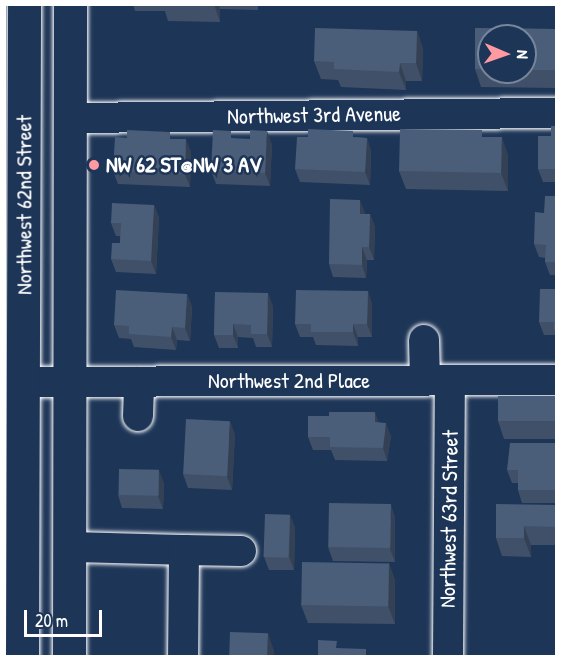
<!DOCTYPE html>
<style>
body{margin:0}
#map{position:relative;width:561px;height:661px;overflow:hidden;background:#1d3557;font-family:"Patrick Hand",sans-serif}
div>[style]{position:absolute}
.built>*{inset:0;background:#2a4161}
.roads{filter:drop-shadow(0 0 2px #fff) drop-shadow(0 0 2px #fff)}
.minor>*{height:30px;margin:-15px;padding:0 15px;transform-origin:15px;border-radius:15px;background:#1d3557}
.major>*{height:33px;margin:-16.5px;padding:0 16.5px;transform-origin:16.5px;border-radius:16.5px;background:#1d3557}
.wall>*{inset:0;background:#405068}
.shaded-wall>*{inset:0;background:#344155}
.building>*{inset:0;background:#4a5d79;transform-origin:0 0}
.dots>*{width:16px;height:16px;translate:-50% -50%;box-sizing:border-box;border:3px solid #1d3557;border-radius:50%}
span{translate:-50% -50%;white-space:nowrap;text-align:center;line-height:1.15;-webkit-text-stroke:5px #1d3557;paint-order:stroke}
.street-label{font-size:22px;color:#fff}
.poi-label{font-size:22px;color:#fff;font-weight:700}
.left{translate:0 -50%;text-align:left}
.frame{position:absolute;inset:0;border:6px solid #fff;pointer-events:none}
.north{position:absolute;left:477px;top:24px;width:60px;height:60px;box-sizing:border-box;background:#1d3557;border:2px solid #77869a;border-radius:50%;rotate:92deg;font-size:16px;font-weight:700;line-height:24px;text-align:center;color:#fff}
.north::after{content:'';display:block;margin:auto;width:21px;height:27px;background:#ff9aa2;clip-path:polygon(50% 0,100% 100%,50% 72%,0 100%)}
.scale{position:absolute;left:24px;top:610px;width:78px;height:27px;box-sizing:border-box;border:3px solid #fff;border-top:0;padding-left:8px;font-size:18px;line-height:21px;white-space:nowrap;color:#fff;-webkit-text-stroke:4px #1d3557;paint-order:stroke}
</style>
<div id="map">
<div class="built">
<div style="clip-path:polygon(4px 5px,9px 5px,10px 656px,4px 656px)"></div>
</div>
<div class="roads">
<div class="minor">
<div style="left:71px;top:118px;width:485px;rotate:-0.6deg"></div>
<div style="left:424px;top:340px;width:41px;rotate:88.6deg"></div>
<div style="left:22px;top:382px;width:534px;rotate:-0.21deg"></div>
<div style="left:138px;top:416px;width:34px;rotate:-88deg"></div>
<div style="left:70px;top:547px;width:114px;rotate:1.5deg"></div>
<div style="left:184px;top:550px;width:106px;rotate:90.5deg"></div>
<div style="left:184px;top:550px;width:57px;rotate:1deg"></div>
<div style="left:448px;top:656px;width:275px;rotate:-89.6deg"></div>
</div>
<div class="major">
<div style="left:22px;top:656px;width:652px;rotate:-89.82deg"></div>
<div style="left:69px;top:656px;width:652px;rotate:-89.91deg"></div>
</div>
</div>
<div class="wall">
<div style="clip-path:polygon(133px 4px,258px 4px,258px 10px,220px 9px,220px 22px,168px 21px,165px 11px,135px 11px)"></div>
<div style="clip-path:polygon(evenodd,475px 28px,556px 29px,556px 88px,481px 87px,475px 69px,475px 28px,489px 36px,525px 36px,525px 72px,489px 72px,489px 36px)"></div>
<div style="clip-path:polygon(417px 31px,423px 49px,422px 81px,406px 81px,406px 90px,341px 87px,338px 80px,321px 79px,314px 61px)"></div>
<div style="clip-path:polygon(556px 126px,556px 182px,543px 182px,538px 169px)"></div>
<div style="clip-path:polygon(356px 137px,367px 138px,371px 151px,370px 185px,300px 182px,295px 169px)"></div>
<div style="clip-path:polygon(485px 137px,508px 155px,508px 191px,406px 189px,399px 171px)"></div>
<div style="clip-path:polygon(233px 138px,272px 144px,270px 186px,216px 184px,211px 171px)"></div>
<div style="clip-path:polygon(173px 139px,191px 152px,190px 187px,118px 184px,113px 171px)"></div>
<div style="clip-path:polygon(556px 196px,556px 275px,550px 275px,545px 262px,545px 258px,539px 257px,534px 244px,544px 213px)"></div>
<div style="clip-path:polygon(154px 205px,159px 218px,156px 274px,116px 272px,111px 259px,120px 243px,120px 236px,116px 236px,111px 223px)"></div>
<div style="clip-path:polygon(365px 213px,365px 214px,370px 214px,375px 227px,374px 260px,367px 260px,366px 278px,333px 277px,329px 264px)"></div>
<div style="clip-path:polygon(556px 289px,556px 337px,556px 335px,544px 335px,539px 322px)"></div>
<div style="clip-path:polygon(368px 291px,372px 304px,372px 337px,358px 337px,358px 346px,316px 345px,313px 337px,300px 337px,295px 324px)"></div>
<div style="clip-path:polygon(215px 292px,273px 306px,272px 347px,256px 347px,253px 338px,238px 337px,238px 348px,219px 348px,214px 335px)"></div>
<div style="clip-path:polygon(187px 294px,192px 307px,190px 341px,177px 340px,176px 350px,134px 347px,131px 339px,119px 338px,114px 325px)"></div>
<div style="clip-path:polygon(556px 396px,556px 439px,504px 439px,498px 421px)"></div>
<div style="clip-path:polygon(379px 422px,391px 436px,387px 461px,335px 460px,331px 450px,313px 450px,308px 437px)"></div>
<div style="clip-path:polygon(235px 434px,232px 490px,188px 488px,183px 474px)"></div>
<div style="clip-path:polygon(556px 443px,556px 503px,522px 503px,518px 490px,518px 483px,512px 483px,507px 470px)"></div>
<div style="clip-path:polygon(164px 483px,163px 509px,122px 508px,118px 495px)"></div>
<div style="clip-path:polygon(556px 505px,556px 545px,531px 545px,531px 557px,502px 556px,496px 538px)"></div>
<div style="clip-path:polygon(290px 515px,295px 528px,294px 570px,269px 570px,264px 557px)"></div>
<div style="clip-path:polygon(395px 517px,395px 562px,333px 561px,328px 547px)"></div>
<div style="clip-path:polygon(389px 563px,395px 581px,395px 624px,308px 623px,301px 605px)"></div>
</div>
<div class="shaded-wall">
<div style="clip-path:polygon(214px 4px,219px 4px,220px 9px,220px 22px)"></div>
<div style="clip-path:polygon(417px 31px,423px 49px,422px 81px,416px 63px)"></div>
<div style="clip-path:polygon(400px 63px,406px 81px,406px 90px,399px 72px)"></div>
<div style="clip-path:polygon(267px 131px,272px 144px,270px 186px,265px 173px)"></div>
<div style="clip-path:polygon(502px 137px,508px 155px,508px 191px,501px 173px)"></div>
<div style="clip-path:polygon(367px 138px,371px 151px,370px 185px,365px 172px)"></div>
<div style="clip-path:polygon(186px 139px,191px 152px,190px 187px,185px 174px)"></div>
<div style="clip-path:polygon(360px 200px,365px 213px,365px 227px,360px 214px)"></div>
<div style="clip-path:polygon(154px 205px,159px 218px,156px 274px,151px 261px)"></div>
<div style="clip-path:polygon(370px 214px,375px 227px,374px 260px,369px 247px)"></div>
<div style="clip-path:polygon(362px 247px,367px 260px,366px 278px,362px 265px)"></div>
<div style="clip-path:polygon(368px 291px,372px 304px,372px 337px,367px 324px)"></div>
<div style="clip-path:polygon(268px 293px,273px 306px,272px 347px,267px 334px)"></div>
<div style="clip-path:polygon(187px 294px,192px 307px,190px 341px,185px 328px)"></div>
<div style="clip-path:polygon(233px 324px,238px 337px,238px 348px,233px 335px)"></div>
<div style="clip-path:polygon(353px 324px,358px 337px,358px 346px,353px 332px)"></div>
<div style="clip-path:polygon(172px 327px,177px 340px,176px 350px,171px 337px)"></div>
<div style="clip-path:polygon(375px 412px,380px 426px,375px 422px)"></div>
<div style="clip-path:polygon(230px 421px,235px 434px,232px 490px,227px 477px)"></div>
<div style="clip-path:polygon(386px 423px,391px 436px,387px 461px,383px 448px)"></div>
<div style="clip-path:polygon(159px 470px,164px 483px,163px 509px,158px 496px)"></div>
<div style="clip-path:polygon(391px 504px,395px 517px,395px 562px,390px 549px)"></div>
<div style="clip-path:polygon(290px 515px,295px 528px,294px 570px,289px 557px)"></div>
<div style="clip-path:polygon(524px 526px,531px 545px,531px 557px,524px 538px)"></div>
<div style="clip-path:polygon(389px 563px,395px 581px,395px 624px,388px 606px)"></div>
<div style="clip-path:polygon(268px 633px,274px 651px,274px 657px,267px 657px)"></div>
</div>
<div class="building">
<div style="clip-path:polygon(315px 28px,417px 31px,416px 63px,400px 63px,399px 72px,334px 69px,334px 62px,314px 61px)"></div>
<div style="clip-path:polygon(475px 28px,556px 29px,556px 70px,525px 70px,525px 36px,489px 36px,489px 69px,475px 69px)"></div>
<div style="clip-path:polygon(551px 126px,556px 126px,556px 169px,538px 169px,538px 136px,551px 136px)"></div>
<div style="clip-path:polygon(308px 129px,353px 131px,353px 137px,367px 138px,365px 172px,295px 169px,297px 137px,308px 137px)"></div>
<div style="clip-path:polygon(400px 129px,482px 130px,482px 137px,502px 137px,501px 173px,399px 171px)"></div>
<div style="clip-path:polygon(127px 130px,170px 132px,170px 139px,186px 139px,185px 174px,113px 171px,115px 137px,127px 138px)"></div>
<div style="clip-path:polygon(213px 130px,231px 131px,231px 138px,250px 139px,250px 130px,267px 131px,265px 173px,211px 171px)"></div>
<div style="clip-path:polygon(545px 196px,556px 196px,556px 262px,545px 262px,546px 245px,534px 244px,535px 212px,544px 213px)"></div>
<div style="clip-path:polygon(330px 199px,360px 200px,360px 214px,370px 214px,369px 247px,362px 247px,362px 265px,329px 264px)"></div>
<div style="clip-path:polygon(112px 203px,154px 205px,151px 261px,111px 259px,112px 243px,120px 243px,121px 223px,111px 223px)"></div>
<div style="clip-path:polygon(540px 289px,556px 289px,556px 330px,554px 330px,554px 322px,539px 322px)"></div>
<div style="clip-path:polygon(116px 290px,187px 294px,185px 328px,172px 327px,171px 337px,129px 334px,129px 326px,114px 325px)"></div>
<div style="clip-path:polygon(296px 290px,368px 291px,367px 324px,353px 324px,353px 332px,311px 332px,311px 324px,295px 324px)"></div>
<div style="clip-path:polygon(215px 292px,268px 293px,267px 334px,251px 334px,251px 325px,233px 324px,233px 335px,214px 335px)"></div>
<div style="left:498px;top:396px;width:58px;height:25px"></div>
<div style="clip-path:polygon(329px 412px,375px 412px,375px 422px,386px 423px,383px 448px,330px 447px,330px 437px,308px 437px,308px 416px,329px 416px)"></div>
<div style="left:186px;top:419px;width:44px;height:55px;rotate:3deg"></div>
<div style="clip-path:polygon(510px 443px,556px 443px,556px 490px,518px 490px,518px 470px,507px 470px)"></div>
<div style="left:119px;top:469px;width:40px;height:26px;rotate:1deg"></div>
<div style="left:329px;top:503px;width:62px;height:44px;rotate:1deg"></div>
<div style="clip-path:polygon(496px 504px,556px 505px,556px 527px,524px 526px,524px 538px,496px 538px)"></div>
<div style="left:265px;top:514px;width:25px;height:43px;rotate:2deg"></div>
<div style="left:302px;top:562px;width:87px;height:43px;rotate:1deg"></div>
<div style="left:230px;top:632px;width:38px;height:25px;rotate:2deg"></div>
<div style="clip-path:polygon(318px 640px,337px 641px,336px 648px,366px 649px,366px 657px,318px 657px)"></div>
</div>
<div class="dots">
<div style="left:94px;top:165px;background:#ff9aa2"></div>
</div>
<div class="street-label">
<span style="left:314px;top:115px;rotate:-1deg">Northwest 3rd Avenue</span>
<span style="left:24px;top:205px;rotate:-90deg">Northwest 62nd Street</span>
<span style="left:289px;top:381px">Northwest 2nd Place</span>
<span style="left:449px;top:519px;rotate:-89deg">Northwest 63rd Street</span>
</div>
<div class="poi-label">
<span class="left" style="left:106px;top:165px">NW 62 ST@NW 3 AV</span>
</div>
<div class="frame"></div>
<div class="north">N</div>
<div class="scale">20 m</div>
</div>
